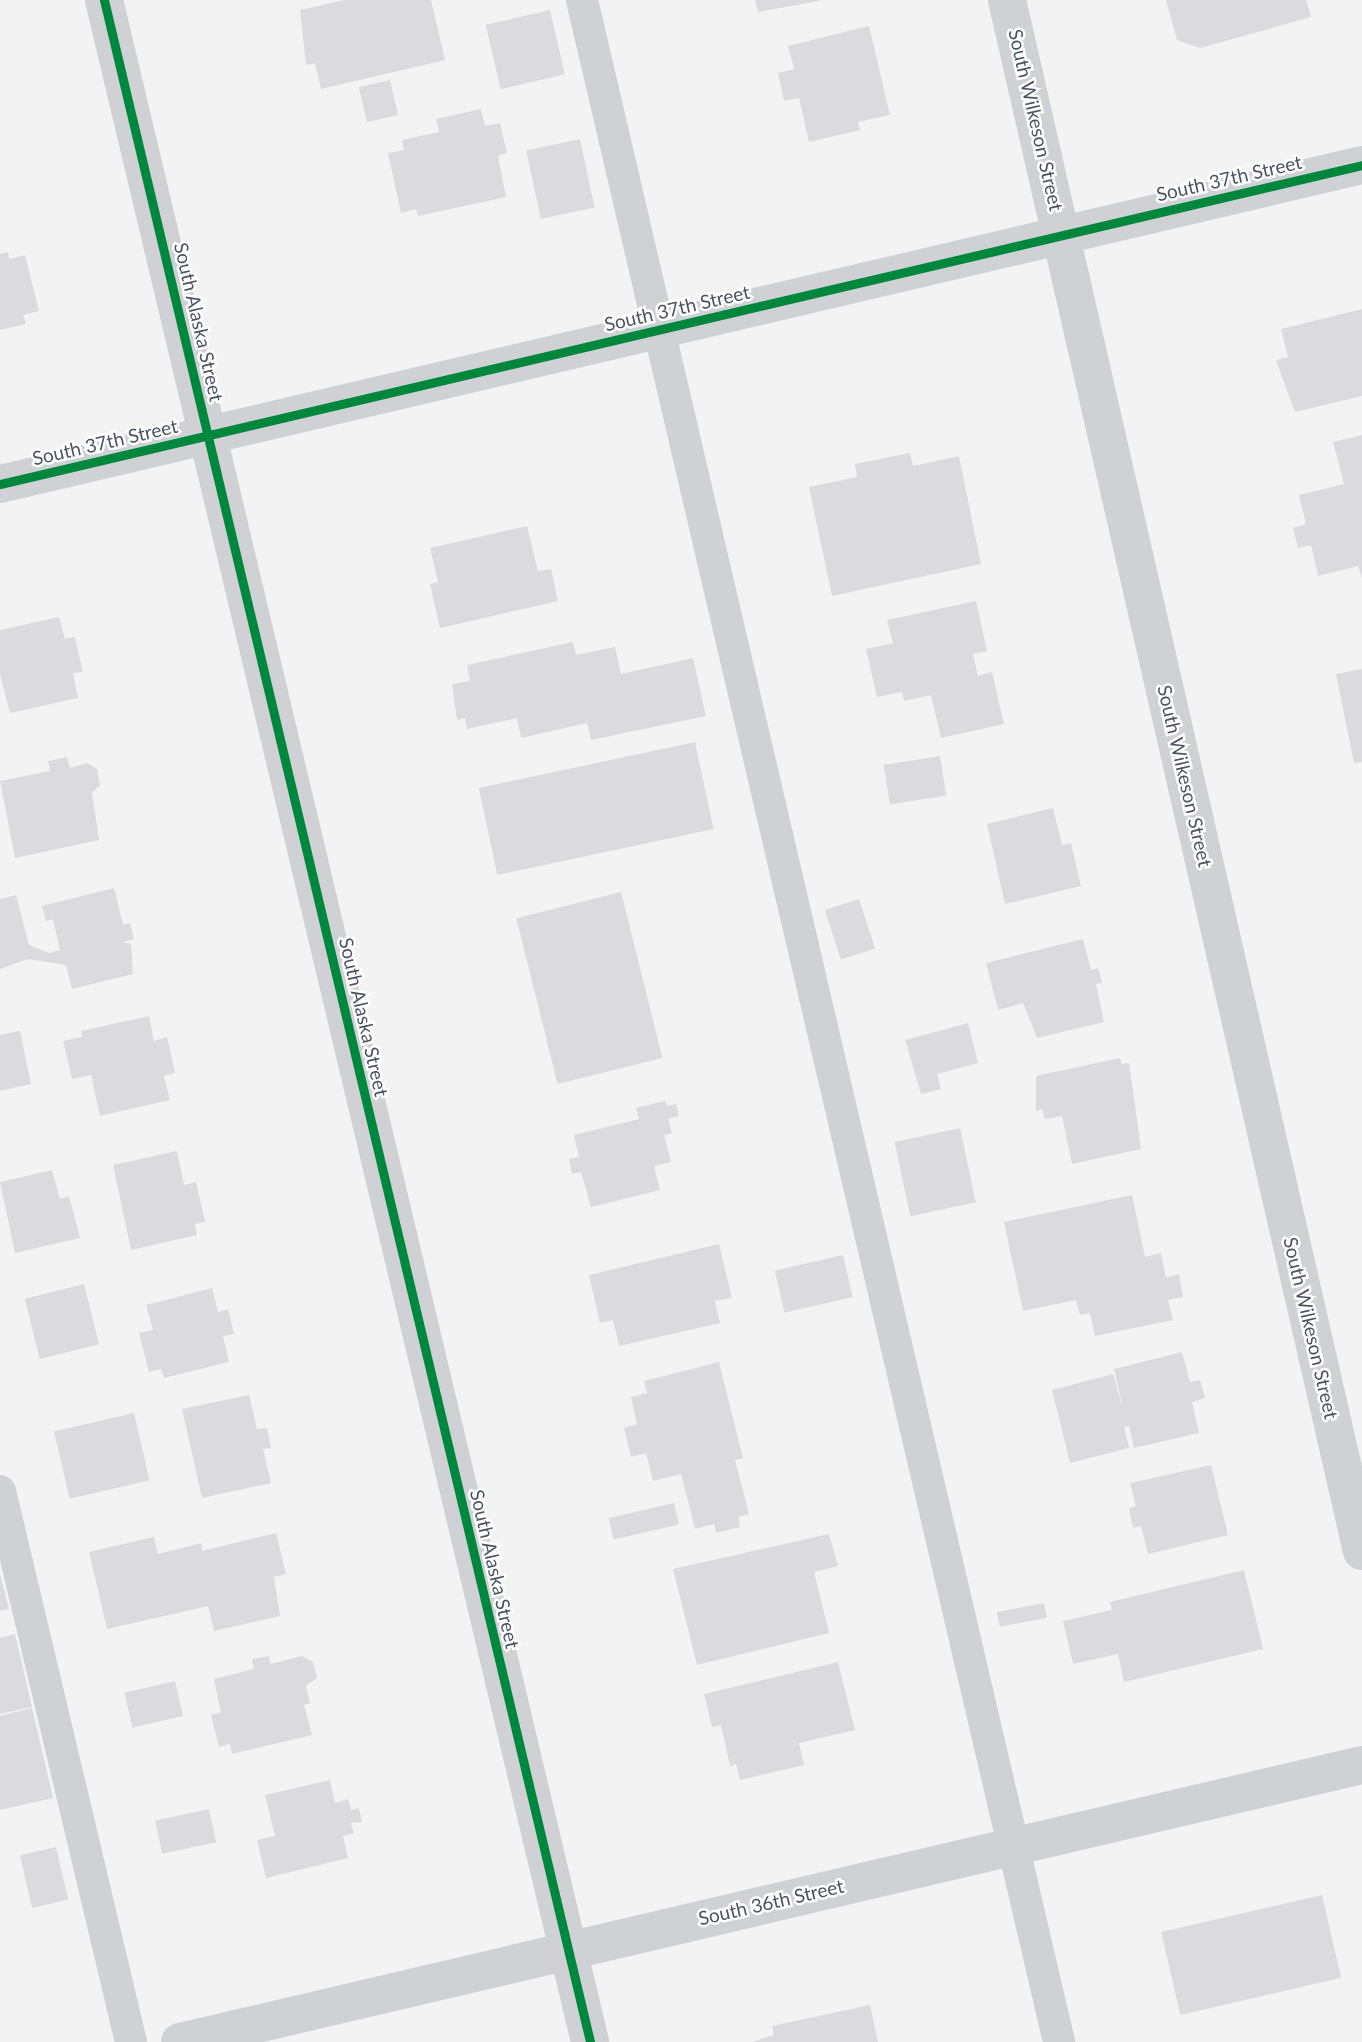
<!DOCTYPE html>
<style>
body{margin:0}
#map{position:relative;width:1362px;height:2042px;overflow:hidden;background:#f4f3f3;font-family:Lato,sans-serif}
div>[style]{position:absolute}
.building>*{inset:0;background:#dbdbdd;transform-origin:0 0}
.lane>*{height:32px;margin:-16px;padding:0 16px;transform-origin:16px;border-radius:16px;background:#cfd1d4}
.street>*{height:38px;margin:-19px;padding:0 19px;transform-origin:19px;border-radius:19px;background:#cfd1d4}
.cycleway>*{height:9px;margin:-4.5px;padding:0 4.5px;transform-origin:4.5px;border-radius:4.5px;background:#00873e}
span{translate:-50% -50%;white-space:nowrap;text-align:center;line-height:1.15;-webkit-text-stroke:5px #fff;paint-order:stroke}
.street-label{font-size:19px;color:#495361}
</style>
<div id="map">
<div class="building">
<div style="clip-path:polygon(344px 0,431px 0,445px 60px,321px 89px,315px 63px,306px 65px,300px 10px)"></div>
<div style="clip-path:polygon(755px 0,819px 0,819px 1px,758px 12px)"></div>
<div style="clip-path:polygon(1166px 0,1306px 0,1311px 17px,1200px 48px,1177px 40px)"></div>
<div style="left:550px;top:10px;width:66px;height:66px;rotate:77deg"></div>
<div style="clip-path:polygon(869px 26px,890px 115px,858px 122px,860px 130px,809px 142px,799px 98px,784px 101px,778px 73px,794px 69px,788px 46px)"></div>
<div style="left:390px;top:80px;width:36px;height:32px;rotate:77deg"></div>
<div style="clip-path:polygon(481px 109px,485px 126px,500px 123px,507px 153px,498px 156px,506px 197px,418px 216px,416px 209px,401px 213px,388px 153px,404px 150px,402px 140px,439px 132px,436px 119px)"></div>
<div style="left:580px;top:139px;width:70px;height:55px;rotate:78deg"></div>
<div style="clip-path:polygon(8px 252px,9px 259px,25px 255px,39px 311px,23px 315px,26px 324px,0 330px,0 254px)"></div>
<div style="clip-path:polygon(1362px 309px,1362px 396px,1295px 412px,1276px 360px,1288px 357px,1281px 329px)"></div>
<div style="clip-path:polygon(1362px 435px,1362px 578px,1358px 566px,1318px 576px,1311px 545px,1298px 548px,1293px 528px,1306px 524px,1299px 495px,1344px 484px,1333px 442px)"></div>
<div style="clip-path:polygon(910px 453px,913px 466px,959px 456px,981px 564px,832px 596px,809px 487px,857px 477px,855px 464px)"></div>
<div style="clip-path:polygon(527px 526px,538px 571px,551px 569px,558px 601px,440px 628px,430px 584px,438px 582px,430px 548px)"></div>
<div style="clip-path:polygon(976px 601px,987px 651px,973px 654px,978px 676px,992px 672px,1004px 724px,941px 738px,931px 695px,904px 701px,902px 692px,877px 697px,866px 649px,893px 643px,887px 620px)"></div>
<div style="clip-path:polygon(59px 617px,65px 639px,75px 637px,83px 672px,73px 673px,78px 698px,10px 713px,0 674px,0 630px)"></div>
<div style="clip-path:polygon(573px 642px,576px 655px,615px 647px,621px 674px,693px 658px,706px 716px,591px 740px,587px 723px,521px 738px,517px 718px,467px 729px,465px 718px,457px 720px,452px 684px,470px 681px,467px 665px)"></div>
<div style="clip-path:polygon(1362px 669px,1362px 762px,1354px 763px,1336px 674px)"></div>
<div style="left:695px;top:742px;width:89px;height:221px;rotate:78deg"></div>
<div style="left:940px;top:756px;width:40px;height:57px;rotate:81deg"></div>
<div style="clip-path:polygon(67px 757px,70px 768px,87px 763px,97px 769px,100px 785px,92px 793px,99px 840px,15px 858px,0 781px,50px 771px,48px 761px)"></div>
<div style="clip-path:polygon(1053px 808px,1062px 845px,1071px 843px,1081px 886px,1005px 904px,987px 824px)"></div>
<div style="clip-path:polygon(114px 888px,123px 925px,130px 923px,134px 939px,123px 942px,131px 944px,133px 974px,72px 989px,66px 965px,28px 959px,0 969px,0 899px,16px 895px,29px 945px,49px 953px,60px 950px,53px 919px,46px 921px,42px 906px)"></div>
<div style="left:621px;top:892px;width:171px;height:108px;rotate:76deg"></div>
<div style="left:859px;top:899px;width:52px;height:36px;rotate:72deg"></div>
<div style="clip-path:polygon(1083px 939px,1091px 970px,1098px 968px,1102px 983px,1096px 984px,1104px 1022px,1037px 1038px,1023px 1003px,998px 1010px,986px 963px)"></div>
<div style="clip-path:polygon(149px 1016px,154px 1041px,167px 1037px,175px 1073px,164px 1076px,170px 1100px,100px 1116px,91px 1075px,72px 1079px,63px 1041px,82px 1037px,81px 1031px)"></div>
<div style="clip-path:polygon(968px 1023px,978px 1063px,937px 1074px,941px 1089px,921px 1094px,905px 1040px)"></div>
<div style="clip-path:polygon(20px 1031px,31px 1084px,0 1091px,0 1035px)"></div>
<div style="clip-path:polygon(1120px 1058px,1122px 1064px,1129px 1063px,1141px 1149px,1072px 1164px,1062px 1116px,1045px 1119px,1042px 1109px,1036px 1111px,1036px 1076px)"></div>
<div style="clip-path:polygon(665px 1101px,667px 1106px,676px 1104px,679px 1116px,668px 1119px,672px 1133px,664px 1135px,671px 1162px,654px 1166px,660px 1190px,591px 1207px,581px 1172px,572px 1174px,569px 1159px,579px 1157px,574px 1135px,639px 1119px,636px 1108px)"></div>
<div style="left:960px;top:1128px;width:76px;height:67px;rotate:78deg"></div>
<div style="clip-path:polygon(177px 1151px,184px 1185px,196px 1182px,205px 1222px,195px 1224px,197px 1235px,131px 1250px,113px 1165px)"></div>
<div style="clip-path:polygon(52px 1170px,60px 1199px,69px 1196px,80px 1238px,15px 1253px,0 1182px)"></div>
<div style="clip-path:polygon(1132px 1195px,1145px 1257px,1161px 1253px,1166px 1278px,1179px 1274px,1183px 1297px,1168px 1300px,1173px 1320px,1095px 1336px,1090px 1313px,1080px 1315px,1076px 1300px,1023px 1311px,1004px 1222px)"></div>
<div style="clip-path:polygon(719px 1244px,732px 1298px,715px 1301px,720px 1323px,619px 1346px,613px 1320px,600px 1323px,589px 1275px)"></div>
<div style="left:843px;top:1255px;width:43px;height:70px;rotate:77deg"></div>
<div style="left:84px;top:1284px;width:62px;height:61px;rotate:76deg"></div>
<div style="clip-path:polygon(212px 1288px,218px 1312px,228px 1309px,234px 1334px,223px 1336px,229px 1362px,164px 1378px,161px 1369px,149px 1372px,139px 1333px,153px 1330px,146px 1305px)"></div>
<div style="clip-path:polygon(1182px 1352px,1190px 1382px,1200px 1380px,1205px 1398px,1192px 1402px,1199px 1433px,1134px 1448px,1129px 1426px,1124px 1427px,1129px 1448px,1070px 1463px,1052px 1390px,1113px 1374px,1124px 1412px,1114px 1369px)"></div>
<div style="clip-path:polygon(719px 1362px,743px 1458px,735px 1460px,749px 1514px,738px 1517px,740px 1527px,716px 1533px,714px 1524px,695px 1529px,681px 1474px,653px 1481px,646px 1453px,631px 1457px,624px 1428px,637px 1424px,631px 1397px,647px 1393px,644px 1381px)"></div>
<div style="clip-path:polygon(249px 1395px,257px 1429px,267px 1428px,271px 1448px,263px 1449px,271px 1483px,202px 1498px,182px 1409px)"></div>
<div style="left:134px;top:1413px;width:69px;height:82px;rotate:77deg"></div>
<div style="clip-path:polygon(1211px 1465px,1228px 1535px,1148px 1554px,1141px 1526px,1133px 1528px,1129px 1508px,1136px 1506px,1130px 1483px)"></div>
<div style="left:674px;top:1503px;width:22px;height:67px;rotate:77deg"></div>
<div style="clip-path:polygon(276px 1533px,286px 1574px,274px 1577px,280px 1616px,214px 1631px,208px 1606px,107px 1629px,89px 1552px,154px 1537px,158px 1554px,201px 1543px,202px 1551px)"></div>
<div style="clip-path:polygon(829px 1534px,838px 1566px,814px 1572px,829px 1633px,697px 1665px,673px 1569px)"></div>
<div style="clip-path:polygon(1244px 1570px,1263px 1649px,1124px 1682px,1118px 1654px,1073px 1664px,1063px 1621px,1112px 1610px,1110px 1602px)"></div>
<div style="clip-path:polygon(0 1574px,9px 1609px,0 1611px)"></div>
<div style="left:1044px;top:1603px;width:15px;height:48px;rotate:79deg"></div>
<div style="clip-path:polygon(15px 1634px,32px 1707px,0 1714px,0 1638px)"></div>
<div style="clip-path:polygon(269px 1656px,270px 1664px,302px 1656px,313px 1662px,317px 1678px,306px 1686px,310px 1703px,304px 1705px,312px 1735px,232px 1754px,230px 1744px,219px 1747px,211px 1715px,221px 1712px,214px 1679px,254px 1669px,252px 1659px)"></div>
<div style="clip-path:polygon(838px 1662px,855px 1730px,799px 1743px,804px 1765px,740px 1780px,736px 1764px,730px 1766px,721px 1725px,712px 1727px,704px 1694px)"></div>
<div style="left:175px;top:1681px;width:36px;height:52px;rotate:77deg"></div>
<div style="clip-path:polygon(32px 1708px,53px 1798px,0 1810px,0 1716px)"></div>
<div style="clip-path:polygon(330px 1780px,335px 1803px,348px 1799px,351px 1810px,359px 1808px,362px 1822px,351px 1823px,354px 1833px,343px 1836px,348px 1858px,266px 1878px,257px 1840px,275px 1836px,265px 1795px)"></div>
<div style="left:209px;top:1809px;width:34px;height:55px;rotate:78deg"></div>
<div style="left:56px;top:1847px;width:54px;height:37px;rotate:77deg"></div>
<div style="left:1322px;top:1895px;width:85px;height:165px;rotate:77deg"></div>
<div style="clip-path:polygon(870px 2005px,878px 2042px,752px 2042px,774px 2035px,772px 2026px)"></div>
</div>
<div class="lane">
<div style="left:582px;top:0;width:2097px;rotate:76.85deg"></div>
<div style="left:0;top:1491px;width:566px;rotate:76.63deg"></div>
</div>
<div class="street">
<div style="left:104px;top:0;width:2099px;rotate:76.61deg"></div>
<div style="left:1007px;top:0;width:1591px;rotate:77.11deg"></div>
<div style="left:0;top:484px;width:1399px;rotate:-13.18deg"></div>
<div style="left:180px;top:2042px;width:1214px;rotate:-13.19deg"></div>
</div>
<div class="cycleway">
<div style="left:104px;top:0;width:2099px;rotate:76.61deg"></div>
<div style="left:0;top:484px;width:1399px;rotate:-13.18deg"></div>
</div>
<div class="street-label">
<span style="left:1036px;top:120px;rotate:77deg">South Wilkeson Street</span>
<span style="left:1229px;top:178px;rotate:-13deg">South 37th Street</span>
<span style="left:677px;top:308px;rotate:-13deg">South 37th Street</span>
<span style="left:199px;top:322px;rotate:77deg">South Alaska Street</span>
<span style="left:105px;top:442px;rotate:-13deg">South 37th Street</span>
<span style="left:1185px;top:776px;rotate:77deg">South Wilkeson Street</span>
<span style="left:364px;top:1017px;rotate:77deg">South Alaska Street</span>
<span style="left:1311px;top:1328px;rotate:77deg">South Wilkeson Street</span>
<span style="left:495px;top:1569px;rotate:77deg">South Alaska Street</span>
<span style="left:771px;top:1902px;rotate:-13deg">South 36th Street</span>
</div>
</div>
